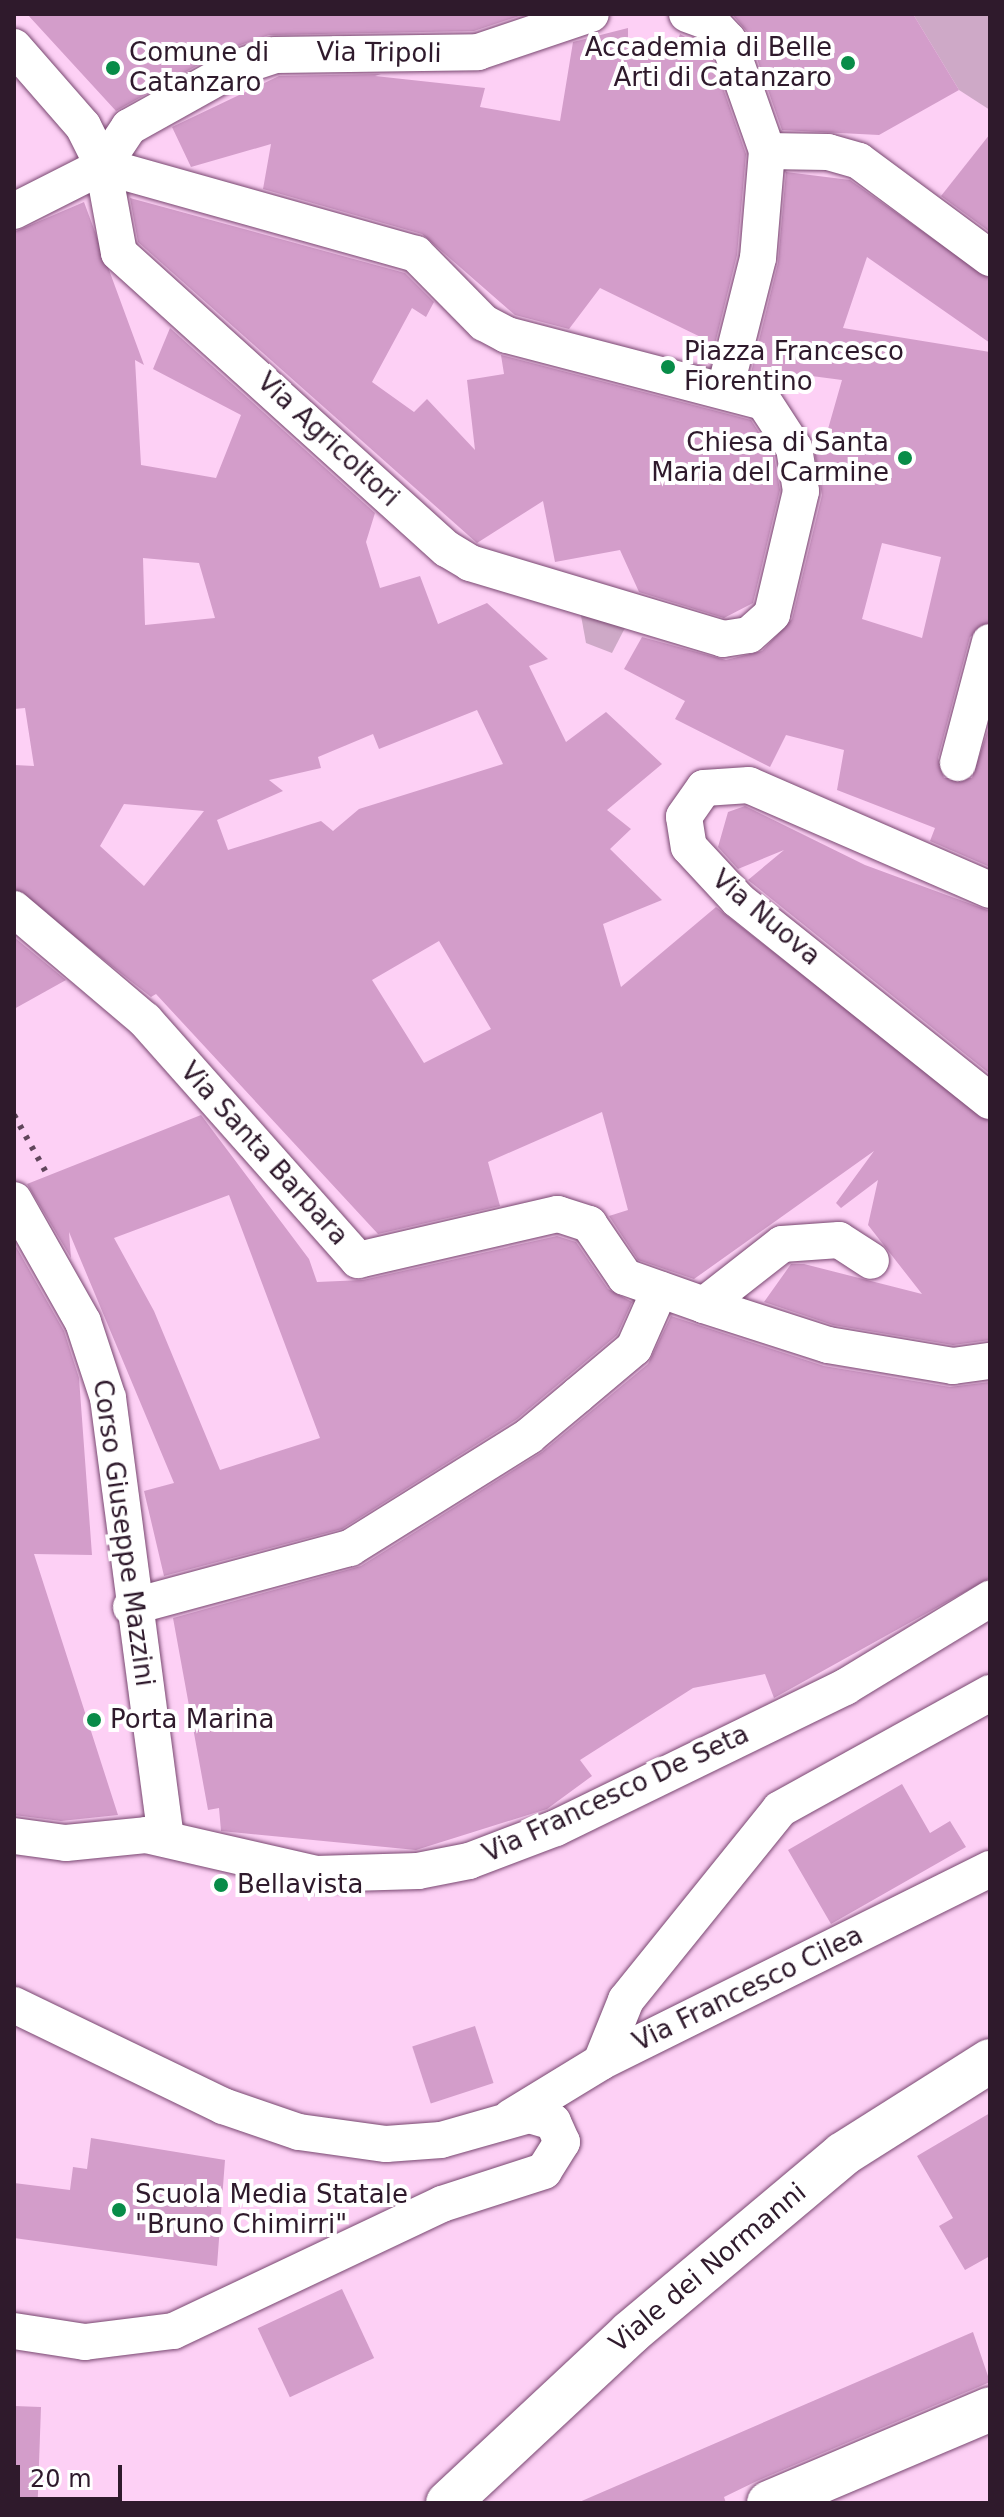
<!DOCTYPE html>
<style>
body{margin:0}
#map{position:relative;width:1004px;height:2517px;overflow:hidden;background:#fdd0f5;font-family:"DejaVu Sans",sans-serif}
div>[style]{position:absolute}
.green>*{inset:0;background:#cea9c7}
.building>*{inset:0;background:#d39dca;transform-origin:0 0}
.roads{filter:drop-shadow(0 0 2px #784770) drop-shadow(0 0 2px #784770)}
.minor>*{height:36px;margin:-18px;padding:0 18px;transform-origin:18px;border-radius:18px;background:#fff}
.tertiary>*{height:44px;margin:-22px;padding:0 22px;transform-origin:22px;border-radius:22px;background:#fff}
.rail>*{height:6px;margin-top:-3px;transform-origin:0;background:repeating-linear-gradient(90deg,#60455b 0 4px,transparent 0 12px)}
.dots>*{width:22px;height:22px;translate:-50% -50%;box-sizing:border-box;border:4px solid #fff;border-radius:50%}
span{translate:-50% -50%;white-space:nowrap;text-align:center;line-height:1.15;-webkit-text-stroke:8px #fff;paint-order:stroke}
.poi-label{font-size:26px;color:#2f1a2c}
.right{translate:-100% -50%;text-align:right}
.left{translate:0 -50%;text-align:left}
.street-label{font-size:26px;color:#2f1a2c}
.frame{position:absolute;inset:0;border:16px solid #2f1a2c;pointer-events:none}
.scale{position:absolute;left:16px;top:2465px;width:106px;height:36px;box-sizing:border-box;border:4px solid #2f1a2c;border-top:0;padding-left:10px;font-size:24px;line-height:28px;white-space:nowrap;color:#2f1a2c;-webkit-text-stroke:6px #fff;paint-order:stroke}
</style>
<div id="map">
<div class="green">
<div style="clip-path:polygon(913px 14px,990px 14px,990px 110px,959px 90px)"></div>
<div style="clip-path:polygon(580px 610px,627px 624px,612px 653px,586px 643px)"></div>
</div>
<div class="building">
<div style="clip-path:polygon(27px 14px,525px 14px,474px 31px,269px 35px,223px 51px,116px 111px)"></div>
<div style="clip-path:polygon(732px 14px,913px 14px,959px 90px,879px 135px,782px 130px,748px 33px)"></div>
<div style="clip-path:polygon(628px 28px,628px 45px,672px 56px,680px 34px,710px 51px,746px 154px,737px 255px,715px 344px,600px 288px,569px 329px,515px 315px,422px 234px,263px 189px,271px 144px,191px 167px,172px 127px,279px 76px,381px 74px,375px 76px,485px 88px,480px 107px,560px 121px,573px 42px)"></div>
<div style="clip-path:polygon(990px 134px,990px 232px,941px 196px)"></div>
<div style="clip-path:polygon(evenodd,786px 172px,850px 180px,990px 279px,990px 343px,867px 257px,843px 328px,990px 352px,990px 622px,970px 637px,938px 758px,944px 778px,972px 778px,990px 724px,990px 867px,930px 841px,935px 828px,837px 790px,844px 750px,786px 735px,770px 767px,675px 719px,685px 701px,624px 669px,642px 637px,726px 660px,762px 651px,792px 619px,822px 495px,812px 439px,824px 443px,842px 380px,766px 370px,768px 381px,750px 377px,778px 263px,786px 172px,882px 543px,941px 557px,922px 638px,862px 619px,882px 543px)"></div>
<div style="clip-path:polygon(130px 198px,405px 273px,434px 302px,426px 317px,412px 308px,372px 382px,414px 412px,427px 399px,475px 450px,467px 380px,504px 374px,501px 355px,751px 420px,774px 456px,780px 490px,753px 603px,724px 618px,639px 592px,620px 550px,555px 562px,543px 501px,477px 543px,138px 242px)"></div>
<div style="clip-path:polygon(evenodd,84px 202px,144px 365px,135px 360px,141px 465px,216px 478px,241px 415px,153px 369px,170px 328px,375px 513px,366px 542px,380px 588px,420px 576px,438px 624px,487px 603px,548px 659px,529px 666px,566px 742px,606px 712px,662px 764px,607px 810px,631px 829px,610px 849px,662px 900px,603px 924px,621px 987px,716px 907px,990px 1122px,990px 1340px,953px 1345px,833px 1325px,764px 1302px,791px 1264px,804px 1264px,922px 1294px,868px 1225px,878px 1180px,841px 1208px,836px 1203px,874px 1151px,694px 1279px,638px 1260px,609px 1216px,628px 1210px,602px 1112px,488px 1162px,500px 1206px,378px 1234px,156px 994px,151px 997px,14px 889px,14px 765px,34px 766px,25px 708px,14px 709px,14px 232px,84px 202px,143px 558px,199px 563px,215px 618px,145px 625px,143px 558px,84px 202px,477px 710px,503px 764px,359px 809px,333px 831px,321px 821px,228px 850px,217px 820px,283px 791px,269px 780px,321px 768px,318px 757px,373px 734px,379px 749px,477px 710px,84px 202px,124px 804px,204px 811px,144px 886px,100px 846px,124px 804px,84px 202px,439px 941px,491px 1029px,424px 1063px,372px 980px,439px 941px)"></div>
<div style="clip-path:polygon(745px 806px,865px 865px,990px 911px,990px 1074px,748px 880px,784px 850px,738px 869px,718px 847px,728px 812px)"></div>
<div style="clip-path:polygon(14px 937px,66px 980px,14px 1009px)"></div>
<div style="clip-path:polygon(evenodd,201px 1115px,309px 1259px,317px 1282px,363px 1280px,557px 1236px,576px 1242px,608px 1289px,632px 1302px,617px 1335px,517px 1419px,342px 1529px,164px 1576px,144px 1491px,174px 1483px,69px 1232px,71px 1258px,27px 1184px,201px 1115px,229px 1195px,320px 1438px,220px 1470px,154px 1311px,114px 1238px,229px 1195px)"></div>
<div style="clip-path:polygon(14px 1243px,64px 1331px,79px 1378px,92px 1555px,34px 1554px,118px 1815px,61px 1821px,14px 1815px)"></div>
<div style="clip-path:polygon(671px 1316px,824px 1366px,950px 1387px,990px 1382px,990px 1578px,774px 1698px,765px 1674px,693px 1688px,580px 1760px,592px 1776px,547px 1809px,416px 1850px,221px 1831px,219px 1808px,208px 1810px,173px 1618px,361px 1566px,542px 1452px,648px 1364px)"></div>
<div style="clip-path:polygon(902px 1784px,930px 1833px,950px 1821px,966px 1847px,831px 1924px,788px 1850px)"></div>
<div style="left:475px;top:2026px;width:60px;height:66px;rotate:72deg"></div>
<div style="clip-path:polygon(990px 2113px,990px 2256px,965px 2270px,939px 2226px,953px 2218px,917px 2156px)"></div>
<div style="clip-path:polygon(91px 2138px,225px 2160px,217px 2266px,14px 2238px,14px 2183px,70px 2190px,73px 2167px,87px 2169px)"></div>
<div style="left:342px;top:2289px;width:76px;height:93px;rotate:65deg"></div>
<div style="clip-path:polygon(973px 2332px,990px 2382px,759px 2480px,724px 2497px,726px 2503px,577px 2503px)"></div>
<div style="left:14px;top:2406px;width:27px;height:97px;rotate:2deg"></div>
</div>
<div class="roads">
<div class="minor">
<div style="left:687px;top:14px;width:27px;rotate:20deg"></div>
<div style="left:712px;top:23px;width:23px;rotate:47deg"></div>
<div style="left:728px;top:40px;width:118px;rotate:70.6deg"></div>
<div style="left:767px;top:151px;width:107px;rotate:94.8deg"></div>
<div style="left:758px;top:258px;width:135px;rotate:104.1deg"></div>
<div style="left:14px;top:47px;width:105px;rotate:48.9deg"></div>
<div style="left:83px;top:126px;width:45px;rotate:63.4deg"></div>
<div style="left:103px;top:166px;width:88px;rotate:79.6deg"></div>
<div style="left:119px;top:253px;width:442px;rotate:42.1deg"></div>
<div style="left:447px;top:549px;width:27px;rotate:31deg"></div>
<div style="left:470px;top:563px;width:264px;rotate:16.7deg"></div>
<div style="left:723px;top:639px;width:26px;rotate:-9deg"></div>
<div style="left:749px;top:635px;width:31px;rotate:-42deg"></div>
<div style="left:772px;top:614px;width:126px;rotate:-76.7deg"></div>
<div style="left:801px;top:491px;width:44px;rotate:-99.2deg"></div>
<div style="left:794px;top:448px;width:55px;rotate:-123.1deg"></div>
<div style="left:764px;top:402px;width:266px;rotate:-165.4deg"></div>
<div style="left:507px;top:335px;width:26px;rotate:-152deg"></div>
<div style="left:484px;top:323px;width:97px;rotate:-134.6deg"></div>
<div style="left:416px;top:254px;width:325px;rotate:-164.3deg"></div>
<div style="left:767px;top:151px;width:61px;rotate:0.9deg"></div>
<div style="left:828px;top:152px;width:32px;rotate:16deg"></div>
<div style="left:859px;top:161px;width:163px;rotate:36.5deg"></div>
<div style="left:14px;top:211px;width:100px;rotate:-26.8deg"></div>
<div style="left:103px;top:166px;width:47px;rotate:-56.3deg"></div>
<div style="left:129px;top:127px;width:119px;rotate:-29.1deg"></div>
<div style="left:233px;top:69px;width:44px;rotate:-18.4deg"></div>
<div style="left:275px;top:55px;width:203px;rotate:-0.8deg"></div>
<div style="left:478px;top:52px;width:119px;rotate:-18.6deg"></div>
<div style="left:958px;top:763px;width:125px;rotate:-75.2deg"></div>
<div style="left:990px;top:890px;width:263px;rotate:-156.5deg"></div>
<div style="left:749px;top:785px;width:45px;rotate:176.2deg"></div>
<div style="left:704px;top:788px;width:35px;rotate:125deg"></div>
<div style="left:684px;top:817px;width:30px;rotate:81deg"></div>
<div style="left:689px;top:847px;width:72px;rotate:47.2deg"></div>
<div style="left:738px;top:900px;width:322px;rotate:38.6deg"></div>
<div style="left:14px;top:909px;width:172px;rotate:40.3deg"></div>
<div style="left:145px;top:1020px;width:321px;rotate:48.4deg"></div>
<div style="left:358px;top:1260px;width:205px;rotate:-13deg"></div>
<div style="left:558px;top:1214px;width:33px;rotate:18deg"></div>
<div style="left:589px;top:1224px;width:64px;rotate:55.8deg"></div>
<div style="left:625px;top:1277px;width:84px;rotate:19.5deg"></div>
<div style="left:704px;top:1305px;width:99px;rotate:-38deg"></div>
<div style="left:782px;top:1244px;width:57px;rotate:-4deg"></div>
<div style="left:839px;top:1240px;width:38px;rotate:33deg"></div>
<div style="left:14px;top:1200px;width:140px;rotate:60.5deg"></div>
<div style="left:83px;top:1322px;width:80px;rotate:71.8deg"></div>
<div style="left:108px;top:1398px;width:444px;rotate:82.5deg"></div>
<div style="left:704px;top:1305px;width:130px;rotate:17.9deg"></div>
<div style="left:828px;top:1345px;width:127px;rotate:9.5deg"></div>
<div style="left:953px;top:1366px;width:37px;rotate:-8deg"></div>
<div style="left:131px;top:1607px;width:227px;rotate:-15.1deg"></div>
<div style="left:350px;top:1548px;width:211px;rotate:-32deg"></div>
<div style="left:529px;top:1436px;width:64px;rotate:-39.9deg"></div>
<div style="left:578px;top:1395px;width:73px;rotate:-40deg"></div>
<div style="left:634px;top:1348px;width:64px;rotate:-66.2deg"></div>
<div style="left:14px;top:1836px;width:52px;rotate:7.7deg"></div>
<div style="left:66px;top:1843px;width:80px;rotate:-5.7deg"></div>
<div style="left:146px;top:1835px;width:174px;rotate:12.9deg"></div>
<div style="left:316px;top:1874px;width:102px;rotate:-1.7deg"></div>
<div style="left:418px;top:1871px;width:52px;rotate:-11.1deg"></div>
<div style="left:469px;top:1861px;width:93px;rotate:-20.8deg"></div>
<div style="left:556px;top:1828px;width:322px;rotate:-26deg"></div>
<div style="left:845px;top:1687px;width:170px;rotate:-31.3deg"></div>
<div style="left:14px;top:2005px;width:232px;rotate:25.8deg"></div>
<div style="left:223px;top:2106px;width:80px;rotate:18.9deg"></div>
<div style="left:299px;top:2132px;width:88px;rotate:7.9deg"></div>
<div style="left:386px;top:2144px;width:55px;rotate:-4.2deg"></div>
<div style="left:441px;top:2140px;width:91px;rotate:-15.9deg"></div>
<div style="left:529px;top:2115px;width:25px;rotate:16deg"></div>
<div style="left:553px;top:2122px;width:22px;rotate:66deg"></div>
<div style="left:562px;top:2142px;width:34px;rotate:122deg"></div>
<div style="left:544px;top:2171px;width:107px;rotate:162.1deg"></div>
<div style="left:442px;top:2204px;width:297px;rotate:154.7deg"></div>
<div style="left:173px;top:2331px;width:89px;rotate:172.9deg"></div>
<div style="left:85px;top:2342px;width:72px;rotate:-171.2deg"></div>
<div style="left:601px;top:2062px;width:67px;rotate:-68deg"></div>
<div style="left:626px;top:2000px;width:245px;rotate:-51.1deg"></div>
<div style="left:780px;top:1809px;width:240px;rotate:-28.9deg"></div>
<div style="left:511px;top:2117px;width:105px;rotate:-31.4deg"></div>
<div style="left:601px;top:2062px;width:434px;rotate:-26.4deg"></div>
</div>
<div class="tertiary">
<div style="left:448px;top:2503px;width:249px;rotate:-43deg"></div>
<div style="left:630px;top:2333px;width:278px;rotate:-40deg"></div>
<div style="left:843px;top:2154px;width:174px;rotate:-32.3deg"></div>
<div style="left:769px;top:2503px;width:240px;rotate:-23deg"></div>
</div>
</div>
<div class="rail">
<div style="left:14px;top:1115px;width:68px;rotate:60.8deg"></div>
</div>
<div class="dots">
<div style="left:848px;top:63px;background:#088c48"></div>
<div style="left:113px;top:68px;background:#088c48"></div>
<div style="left:668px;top:367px;background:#088c48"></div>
<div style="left:905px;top:458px;background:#088c48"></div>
<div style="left:94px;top:1720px;background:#088c48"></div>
<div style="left:221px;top:1885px;background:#088c48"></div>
<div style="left:119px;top:2210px;background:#088c48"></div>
</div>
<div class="poi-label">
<span class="right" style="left:832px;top:63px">Accademia di Belle<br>Arti di Catanzaro</span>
<span class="left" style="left:129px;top:68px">Comune di<br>Catanzaro</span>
<span class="left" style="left:684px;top:367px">Piazza Francesco<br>Fiorentino</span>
<span class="right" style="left:889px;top:458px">Chiesa di Santa<br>Maria del Carmine</span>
<span class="left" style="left:110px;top:1720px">Porta Marina</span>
<span class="left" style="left:237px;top:1885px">Bellavista</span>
<span class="left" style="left:135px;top:2210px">Scuola Media Statale<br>"Bruno Chimirri"</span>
</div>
<div class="street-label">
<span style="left:379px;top:53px;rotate:1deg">Via Tripoli</span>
<span style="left:328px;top:440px;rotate:43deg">Via Agricoltori</span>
<span style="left:766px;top:918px;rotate:40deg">Via Nuova</span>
<span style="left:264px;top:1154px;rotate:48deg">Via Santa Barbara</span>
<span style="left:123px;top:1533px;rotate:82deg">Corso Giuseppe Mazzini</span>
<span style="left:616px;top:1794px;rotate:-25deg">Via Francesco De Seta</span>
<span style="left:748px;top:1989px;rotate:-26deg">Via Francesco Cilea</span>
<span style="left:708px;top:2268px;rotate:-40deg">Viale dei Normanni</span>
</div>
<div class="frame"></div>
<div class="scale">20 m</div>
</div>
